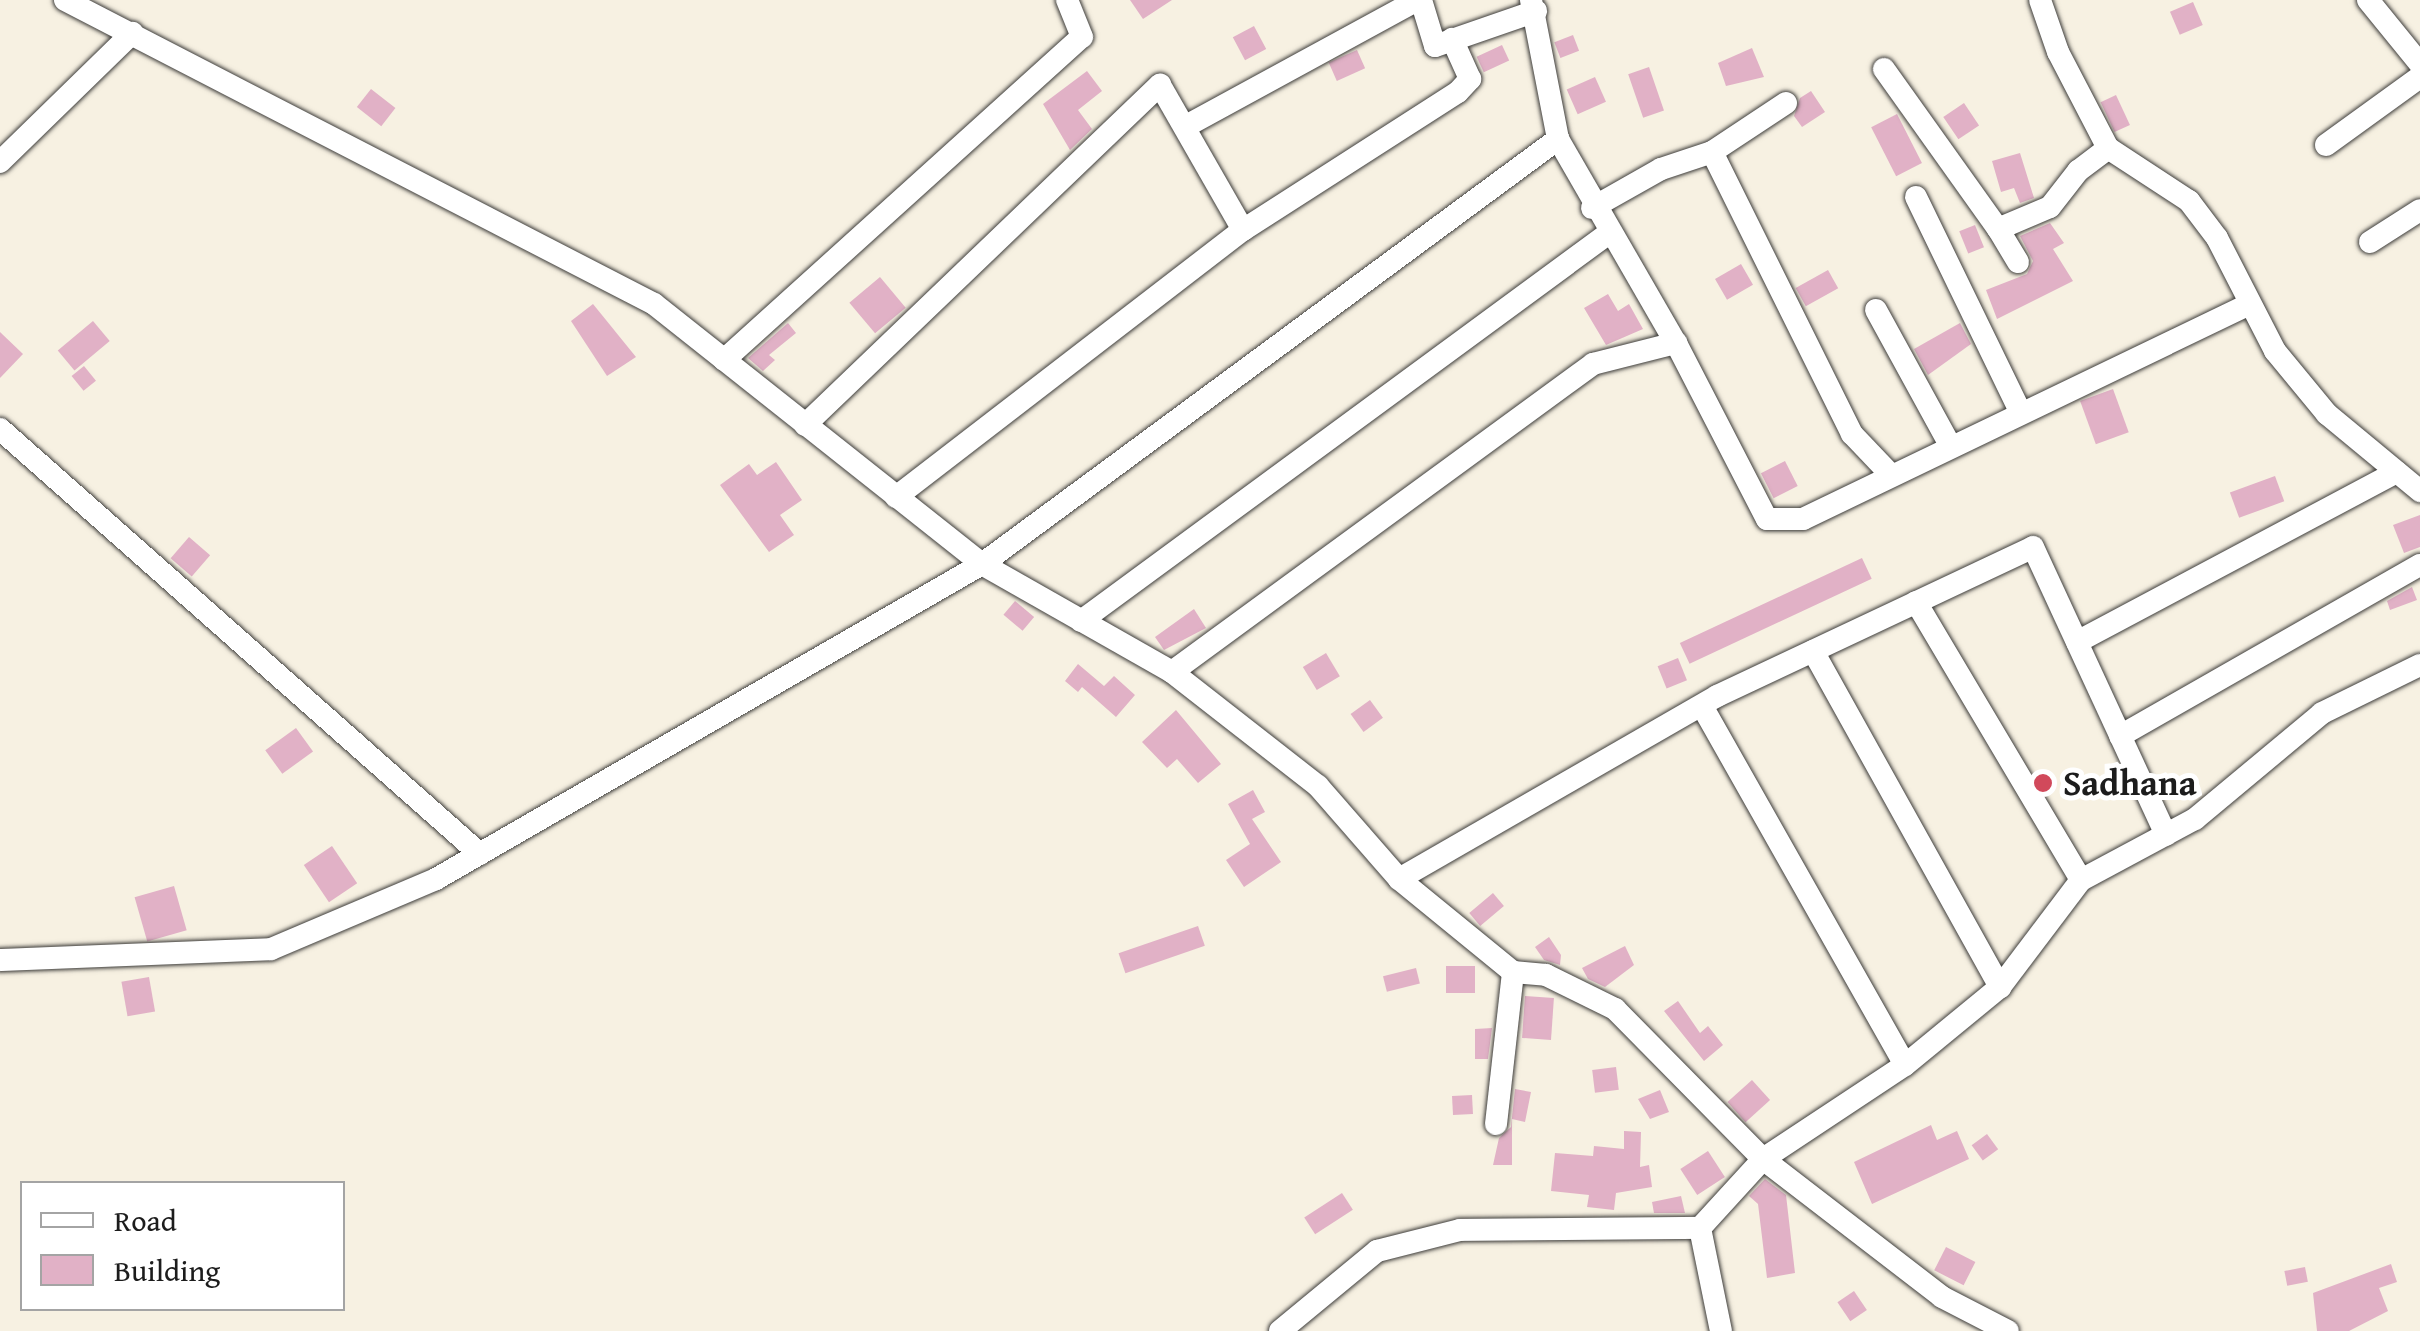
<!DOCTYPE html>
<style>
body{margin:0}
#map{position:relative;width:2420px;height:1331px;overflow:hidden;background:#f7f1e2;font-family:"Gentium Book Plus",serif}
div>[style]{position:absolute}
.building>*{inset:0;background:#e1b1c6;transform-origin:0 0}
.roads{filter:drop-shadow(0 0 2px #3d3c3a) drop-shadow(0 0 2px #3d3c3a)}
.minor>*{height:22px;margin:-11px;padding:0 11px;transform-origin:11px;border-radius:11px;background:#fff}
.dots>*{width:28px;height:28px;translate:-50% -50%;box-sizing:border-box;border:5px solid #fff;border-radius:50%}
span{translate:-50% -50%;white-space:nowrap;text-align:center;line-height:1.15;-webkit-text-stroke:10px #fff;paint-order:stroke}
.poi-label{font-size:35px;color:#1c1c1c;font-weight:700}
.left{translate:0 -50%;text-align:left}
.legend{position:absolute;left:20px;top:1181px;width:325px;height:130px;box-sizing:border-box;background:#fff;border:2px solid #a4a4a4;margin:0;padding:12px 18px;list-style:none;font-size:30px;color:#1c1c1c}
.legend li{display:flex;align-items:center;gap:20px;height:50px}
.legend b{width:50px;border:2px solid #a4a4a4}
</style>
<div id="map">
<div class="building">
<div style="clip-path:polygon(1130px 0,1172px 0,1143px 19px)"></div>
<div style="left:2193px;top:2px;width:25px;height:25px;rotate:67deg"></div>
<div style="left:1254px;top:26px;width:26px;height:24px;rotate:62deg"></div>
<div style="left:1573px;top:35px;width:17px;height:20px;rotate:69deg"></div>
<div style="left:1502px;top:45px;width:17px;height:28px;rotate:65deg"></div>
<div style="clip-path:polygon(1752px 48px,1764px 77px,1726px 86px,1718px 63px)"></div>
<div style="left:1357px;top:50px;width:20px;height:31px;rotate:66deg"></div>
<div style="left:1649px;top:67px;width:46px;height:22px;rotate:71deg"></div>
<div style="clip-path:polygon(1087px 71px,1102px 91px,1078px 110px,1092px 129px,1070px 150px,1043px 104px)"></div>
<div style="left:1595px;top:77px;width:27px;height:31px;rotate:66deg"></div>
<div style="left:371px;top:89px;width:31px;height:23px;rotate:38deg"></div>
<div style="clip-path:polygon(1811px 91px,1825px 112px,1802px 127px,1794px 116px,1800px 98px)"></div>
<div style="left:2116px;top:95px;width:33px;height:17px;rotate:65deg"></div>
<div style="left:1964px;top:103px;width:27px;height:25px;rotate:56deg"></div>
<div style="left:1897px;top:114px;width:55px;height:29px;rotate:63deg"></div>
<div style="clip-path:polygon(2020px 153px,2034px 198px,2020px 203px,2014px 188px,2001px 192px,1992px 161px)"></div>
<div style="clip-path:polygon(2050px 223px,2064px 243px,2053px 249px,2073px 281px,1997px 319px,1986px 290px,2027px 274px,2033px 261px,2020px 236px)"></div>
<div style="left:1975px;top:225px;width:24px;height:17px;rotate:68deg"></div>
<div style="left:1741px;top:264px;width:24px;height:30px;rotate:60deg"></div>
<div style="left:1828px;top:270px;width:21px;height:37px;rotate:61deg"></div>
<div style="left:880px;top:277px;width:40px;height:40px;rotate:50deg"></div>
<div style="clip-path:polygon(1608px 294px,1618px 311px,1629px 304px,1643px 329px,1606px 345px,1584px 308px)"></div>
<div style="clip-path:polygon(593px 304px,636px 357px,607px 376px,571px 321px)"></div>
<div style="left:93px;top:321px;width:26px;height:46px;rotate:50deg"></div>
<div style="clip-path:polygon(788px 323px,796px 333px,769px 355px,775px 360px,763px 371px,748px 358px)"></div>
<div style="clip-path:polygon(1960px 323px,1971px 344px,1928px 375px,1914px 349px)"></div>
<div style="clip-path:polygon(0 332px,23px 354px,0 378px)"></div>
<div style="left:84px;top:366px;width:19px;height:16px;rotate:51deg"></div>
<div style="left:2113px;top:389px;width:46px;height:35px;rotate:70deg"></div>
<div style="left:1785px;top:461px;width:28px;height:27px;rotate:63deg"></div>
<div style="clip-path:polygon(776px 462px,802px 500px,780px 515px,794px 535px,769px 552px,720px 485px,749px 464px,757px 475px)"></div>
<div style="left:2275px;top:476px;width:27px;height:48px;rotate:70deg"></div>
<div style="clip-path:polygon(2420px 515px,2420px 547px,2404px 553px,2393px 525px)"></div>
<div style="left:189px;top:537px;width:28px;height:28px;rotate:41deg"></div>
<div style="left:1862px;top:558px;width:23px;height:201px;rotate:65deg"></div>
<div style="clip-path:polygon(2412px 587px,2417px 600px,2390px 610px,2387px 601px)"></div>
<div style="left:1015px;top:601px;width:25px;height:18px;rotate:40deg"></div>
<div style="clip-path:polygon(1194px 609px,1206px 628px,1164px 650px,1155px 637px)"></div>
<div style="left:1326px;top:653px;width:27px;height:27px;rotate:59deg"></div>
<div style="left:1678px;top:658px;width:24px;height:22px;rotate:68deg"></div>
<div style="clip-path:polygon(1078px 664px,1104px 686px,1114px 676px,1135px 695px,1116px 717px,1082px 687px,1078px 692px,1065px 681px)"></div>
<div style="left:1370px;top:700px;width:22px;height:24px;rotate:54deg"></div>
<div style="clip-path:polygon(1176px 710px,1221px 764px,1198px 783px,1177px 759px,1167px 768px,1142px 742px)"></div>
<div style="left:296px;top:728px;width:29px;height:38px;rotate:54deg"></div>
<div style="clip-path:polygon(1253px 790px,1265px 812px,1252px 819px,1281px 862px,1244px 887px,1226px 860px,1250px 844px,1228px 804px)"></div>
<div style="left:332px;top:846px;width:45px;height:34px;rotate:56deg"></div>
<div style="left:174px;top:886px;width:46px;height:41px;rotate:74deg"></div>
<div style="left:1493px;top:893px;width:17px;height:31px;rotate:50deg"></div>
<div style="left:1198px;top:926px;width:21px;height:84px;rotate:71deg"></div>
<div style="clip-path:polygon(1549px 937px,1561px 955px,1560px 965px,1544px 960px,1535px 947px)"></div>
<div style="clip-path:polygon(1625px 946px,1634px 965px,1605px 987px,1588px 979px,1582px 968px)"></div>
<div style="left:1446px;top:966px;width:29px;height:27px"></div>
<div style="left:1416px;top:968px;width:16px;height:34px;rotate:76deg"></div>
<div style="left:149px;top:977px;width:35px;height:28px;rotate:80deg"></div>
<div style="left:1525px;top:996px;width:29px;height:42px;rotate:4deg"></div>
<div style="clip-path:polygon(1678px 1001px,1700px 1033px,1708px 1026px,1723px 1045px,1704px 1061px,1664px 1011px)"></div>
<div style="clip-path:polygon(1492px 1028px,1488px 1059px,1475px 1059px,1475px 1029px)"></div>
<div style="left:1616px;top:1067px;width:23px;height:24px;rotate:83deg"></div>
<div style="left:1752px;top:1080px;width:27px;height:33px;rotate:48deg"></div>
<div style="clip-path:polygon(1515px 1089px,1531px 1092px,1525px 1122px,1512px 1119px,1512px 1165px,1493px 1165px,1499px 1138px,1511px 1127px)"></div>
<div style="clip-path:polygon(1660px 1090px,1669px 1112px,1650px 1119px,1638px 1099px)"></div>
<div style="left:1472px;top:1095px;width:19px;height:20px;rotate:87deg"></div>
<div style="clip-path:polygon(1931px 1125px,1937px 1140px,1957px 1131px,1969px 1159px,1872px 1204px,1854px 1162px)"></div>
<div style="clip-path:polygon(1624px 1131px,1641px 1132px,1640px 1167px,1649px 1165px,1652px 1187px,1616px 1193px,1614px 1210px,1587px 1207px,1589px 1195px,1551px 1191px,1555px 1153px,1593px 1156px,1594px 1146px,1624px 1149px)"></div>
<div style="left:1987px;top:1134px;width:19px;height:19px;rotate:54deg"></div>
<div style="left:1708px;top:1151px;width:31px;height:33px;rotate:57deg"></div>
<div style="clip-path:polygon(1765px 1179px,1786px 1195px,1795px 1273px,1767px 1278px,1758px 1204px,1749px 1196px)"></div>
<div style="left:1342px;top:1193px;width:20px;height:45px;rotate:57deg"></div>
<div style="clip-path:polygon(1681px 1196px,1685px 1213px,1654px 1213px,1652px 1202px)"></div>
<div style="left:1946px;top:1247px;width:33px;height:26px;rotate:27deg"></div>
<div style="clip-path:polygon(2391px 1264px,2397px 1282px,2379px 1288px,2388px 1311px,2349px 1331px,2317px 1331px,2313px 1293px)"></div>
<div style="left:2305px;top:1267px;width:15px;height:21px;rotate:79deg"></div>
<div style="left:1854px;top:1291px;width:23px;height:20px;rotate:56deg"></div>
</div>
<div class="roads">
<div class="minor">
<div style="left:65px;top:0;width:663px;rotate:27.3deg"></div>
<div style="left:654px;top:304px;width:419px;rotate:38.4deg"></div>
<div style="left:982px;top:564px;width:219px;rotate:29.6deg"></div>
<div style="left:1172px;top:672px;width:185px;rotate:38deg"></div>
<div style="left:1318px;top:786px;width:123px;rotate:48.9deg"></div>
<div style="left:1399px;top:879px;width:147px;rotate:39.2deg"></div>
<div style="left:1513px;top:972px;width:33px;rotate:5deg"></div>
<div style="left:1546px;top:975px;width:77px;rotate:26.2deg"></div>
<div style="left:1615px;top:1009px;width:211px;rotate:45.4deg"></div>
<div style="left:1763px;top:1159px;width:170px;rotate:-33.5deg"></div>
<div style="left:1905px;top:1065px;width:123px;rotate:-39.4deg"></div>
<div style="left:2000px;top:987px;width:134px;rotate:-52.9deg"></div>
<div style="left:2081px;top:880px;width:129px;rotate:-28.2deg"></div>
<div style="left:2195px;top:819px;width:165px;rotate:-39.8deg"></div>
<div style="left:2322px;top:713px;width:109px;rotate:-26.1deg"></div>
<div style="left:1421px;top:0;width:48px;rotate:73.1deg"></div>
<div style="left:1435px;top:46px;width:107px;rotate:-19.1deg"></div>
<div style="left:1531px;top:0;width:142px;rotate:79deg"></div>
<div style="left:1558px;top:139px;width:236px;rotate:60deg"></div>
<div style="left:1676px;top:343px;width:198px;rotate:62.7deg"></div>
<div style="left:1767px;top:519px;width:36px"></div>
<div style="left:1803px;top:519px;width:496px;rotate:-25.7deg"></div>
<div style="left:2040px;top:0;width:55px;rotate:70.9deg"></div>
<div style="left:2058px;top:52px;width:108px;rotate:62.5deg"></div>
<div style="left:2108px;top:148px;width:97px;rotate:33.2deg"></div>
<div style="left:2189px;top:201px;width:46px;rotate:52.9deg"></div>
<div style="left:2217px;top:238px;width:127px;rotate:62.8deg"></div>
<div style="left:2275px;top:351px;width:82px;rotate:50.5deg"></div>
<div style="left:2327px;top:414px;width:121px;rotate:39.6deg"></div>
<div style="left:2368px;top:0;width:82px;rotate:50.9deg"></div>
<div style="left:1884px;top:69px;width:196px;rotate:54.5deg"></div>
<div style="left:1786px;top:103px;width:89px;rotate:146.5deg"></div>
<div style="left:1712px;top:152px;width:315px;rotate:63.6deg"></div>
<div style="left:1852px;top:434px;width:57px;rotate:46.4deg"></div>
<div style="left:1188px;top:125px;width:261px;rotate:-28.6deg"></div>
<div style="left:2326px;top:145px;width:116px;rotate:-35.9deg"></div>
<div style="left:0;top:162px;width:185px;rotate:-44.3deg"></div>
<div style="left:1916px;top:197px;width:238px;rotate:64.1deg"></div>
<div style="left:1592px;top:208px;width:79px;rotate:-29.5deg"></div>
<div style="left:1661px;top:169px;width:54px;rotate:-18.4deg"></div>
<div style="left:2370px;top:242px;width:59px;rotate:-32.6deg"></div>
<div style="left:2018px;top:262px;width:39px;rotate:-121deg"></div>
<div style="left:1998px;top:229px;width:56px;rotate:-22.9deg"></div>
<div style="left:2050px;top:207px;width:46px;rotate:-52.1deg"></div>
<div style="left:2078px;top:171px;width:38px;rotate:-37deg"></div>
<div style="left:1876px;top:310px;width:154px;rotate:61.3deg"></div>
<div style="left:724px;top:360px;width:482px;rotate:-42.1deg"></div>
<div style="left:1082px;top:37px;width:40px;rotate:-112deg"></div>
<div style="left:805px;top:425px;width:492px;rotate:-43.8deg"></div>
<div style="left:1160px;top:85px;width:167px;rotate:60.2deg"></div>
<div style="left:0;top:429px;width:641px;rotate:41.52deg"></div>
<div style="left:896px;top:497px;width:438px;rotate:-37.6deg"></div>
<div style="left:1243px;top:230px;width:255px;rotate:-32.7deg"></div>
<div style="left:1458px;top:92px;width:18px;rotate:-47deg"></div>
<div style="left:1470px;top:79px;width:44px;rotate:-114.2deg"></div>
<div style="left:1916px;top:602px;width:323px;rotate:59.3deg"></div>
<div style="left:1081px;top:621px;width:655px;rotate:-36.31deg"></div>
<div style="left:2077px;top:642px;width:362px;rotate:-28deg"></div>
<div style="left:1813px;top:651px;width:385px;rotate:60.9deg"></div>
<div style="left:1172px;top:672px;width:522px;rotate:-36.19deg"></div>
<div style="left:1593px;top:364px;width:86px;rotate:-14.2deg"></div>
<div style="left:1702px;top:706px;width:412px;rotate:60.5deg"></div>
<div style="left:2120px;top:736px;width:345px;rotate:-29.7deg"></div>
<div style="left:1399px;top:879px;width:367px;rotate:-29.9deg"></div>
<div style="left:1717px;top:696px;width:349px;rotate:-25.2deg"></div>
<div style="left:2033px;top:547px;width:317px;rotate:65.2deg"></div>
<div style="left:0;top:960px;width:271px;rotate:-2.3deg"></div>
<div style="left:271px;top:949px;width:179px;rotate:-23deg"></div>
<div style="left:436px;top:879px;width:630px;rotate:-29.98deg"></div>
<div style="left:982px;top:564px;width:716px;rotate:-36.42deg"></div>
<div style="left:1496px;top:1124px;width:153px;rotate:-83.6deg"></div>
<div style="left:1700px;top:1228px;width:105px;rotate:78.5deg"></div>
<div style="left:1280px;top:1331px;width:126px;rotate:-39.5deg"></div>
<div style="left:1377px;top:1251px;width:86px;rotate:-14.2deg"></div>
<div style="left:1460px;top:1230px;width:240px;rotate:-0.5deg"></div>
<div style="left:1700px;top:1228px;width:93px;rotate:-47.6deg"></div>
<div style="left:1763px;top:1159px;width:226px;rotate:37.6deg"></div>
<div style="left:1942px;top:1297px;width:74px;rotate:27.3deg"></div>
</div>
</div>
<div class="dots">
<div style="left:2043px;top:783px;background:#d1495b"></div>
</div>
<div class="poi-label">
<span class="left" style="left:2063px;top:783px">Sadhana</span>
</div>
<ul class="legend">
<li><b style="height:12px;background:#fff"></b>Road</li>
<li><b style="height:28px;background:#e1b1c6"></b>Building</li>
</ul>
</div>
